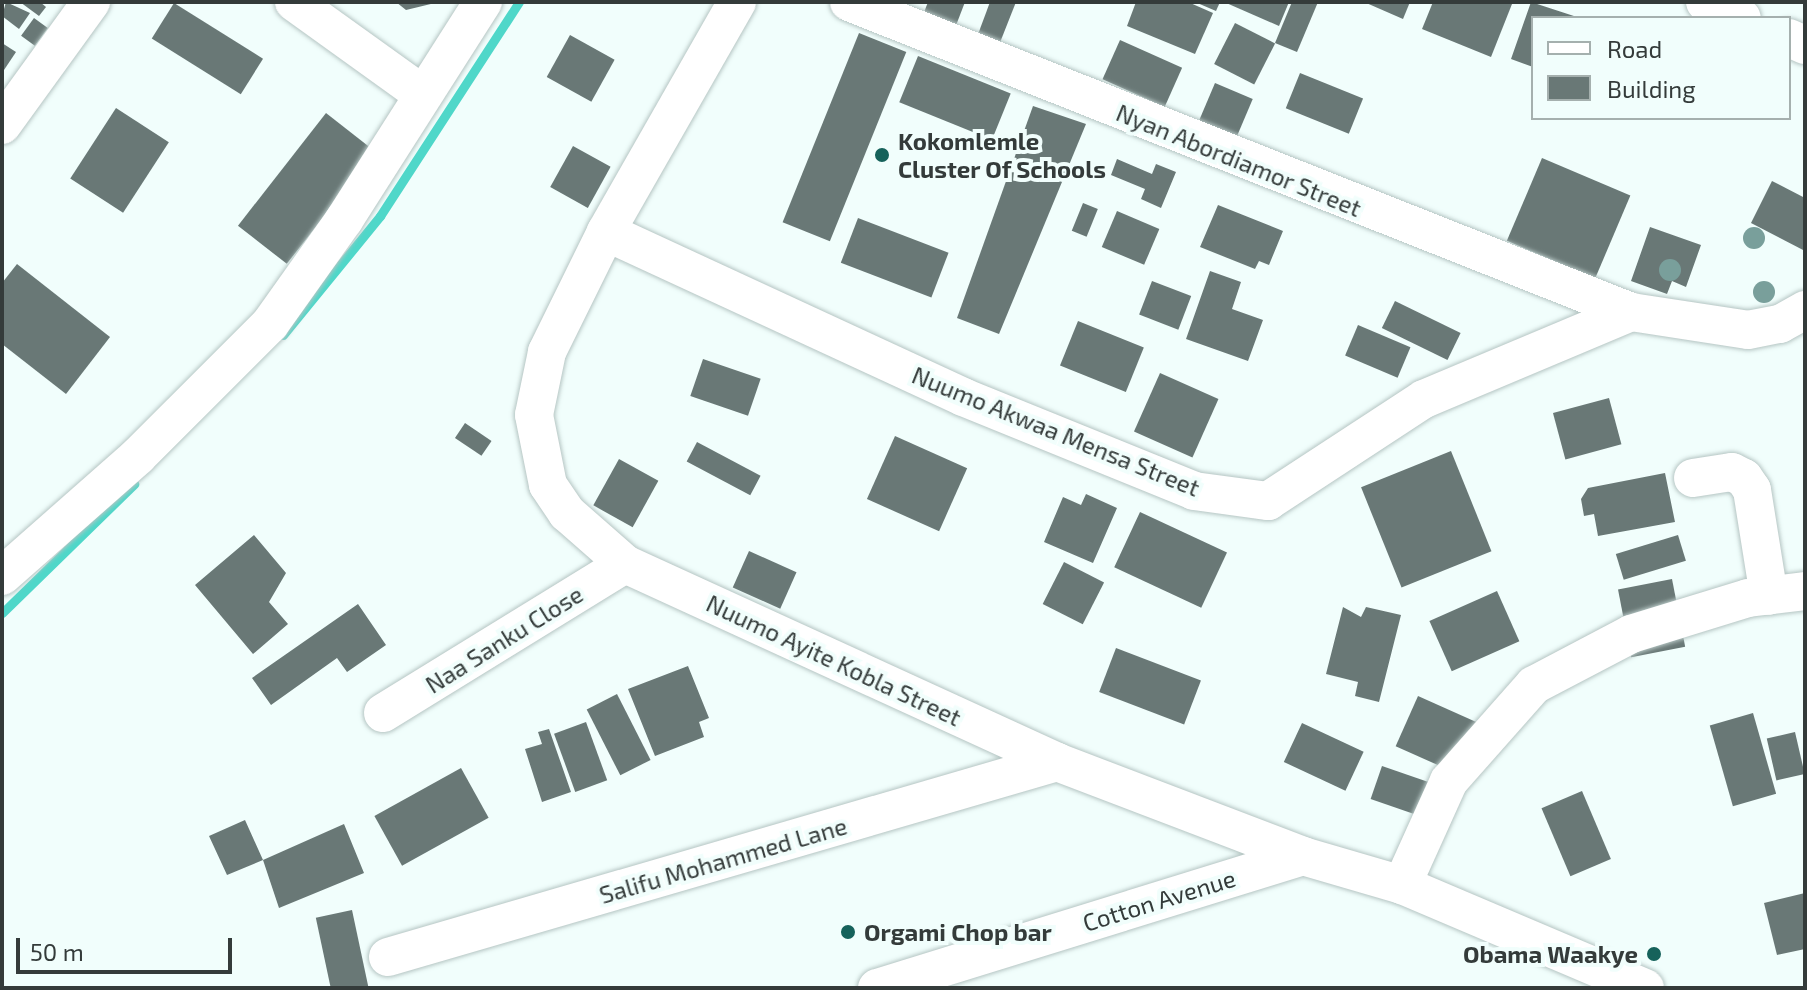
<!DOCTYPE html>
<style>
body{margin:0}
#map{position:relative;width:1807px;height:990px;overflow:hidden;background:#f1fefc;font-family:"Exo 2",sans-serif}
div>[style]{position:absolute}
.stream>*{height:9px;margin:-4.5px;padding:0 4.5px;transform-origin:4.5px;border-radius:4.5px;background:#4fd7c9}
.building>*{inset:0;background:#697876;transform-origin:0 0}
.roads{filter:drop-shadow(0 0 2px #b5c5c3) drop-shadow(0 0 2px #b5c5c3)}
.minor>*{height:38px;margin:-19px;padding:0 19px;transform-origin:19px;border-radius:19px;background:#fff}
.trees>*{width:22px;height:22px;margin:-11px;border-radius:50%;background:#799f9b}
.dots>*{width:22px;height:22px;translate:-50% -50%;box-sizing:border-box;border:4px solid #f1fefc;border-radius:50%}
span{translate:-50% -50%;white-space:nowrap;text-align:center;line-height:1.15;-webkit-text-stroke:8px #f1fefc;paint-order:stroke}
.poi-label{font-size:24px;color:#343b3a;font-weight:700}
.left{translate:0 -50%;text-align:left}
.right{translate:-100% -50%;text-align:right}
.street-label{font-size:24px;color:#343b3a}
.frame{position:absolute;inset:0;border:4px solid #343b3a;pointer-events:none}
.legend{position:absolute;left:1531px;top:16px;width:260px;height:104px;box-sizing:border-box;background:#f1fefc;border:2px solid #a5b0ae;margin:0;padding:10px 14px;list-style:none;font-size:24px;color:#343b3a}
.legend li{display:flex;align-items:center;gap:16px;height:40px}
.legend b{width:40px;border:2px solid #a5b0ae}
.scale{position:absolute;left:16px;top:938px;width:216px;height:36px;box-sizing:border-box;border:4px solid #343b3a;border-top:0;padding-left:10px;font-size:24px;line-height:28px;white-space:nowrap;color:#343b3a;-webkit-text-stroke:6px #f1fefc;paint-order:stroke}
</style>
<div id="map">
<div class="stream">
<div style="left:283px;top:335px;width:154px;rotate:-50.8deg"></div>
<div style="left:380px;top:216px;width:255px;rotate:-57deg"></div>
<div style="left:2px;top:613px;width:185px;rotate:-44.3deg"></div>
</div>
<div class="building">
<div style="clip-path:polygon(6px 2px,30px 13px,19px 29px,2px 16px)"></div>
<div style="clip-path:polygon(20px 2px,40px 2px,46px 7px,39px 16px)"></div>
<div style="clip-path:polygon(396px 2px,435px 2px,435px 3px,406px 10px)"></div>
<div style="clip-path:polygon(928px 2px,965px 2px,955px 28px,923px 15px)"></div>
<div style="clip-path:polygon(990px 2px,1016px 2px,999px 45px,977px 37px)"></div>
<div style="clip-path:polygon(1136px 2px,1188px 2px,1213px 13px,1195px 54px,1127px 26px)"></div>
<div style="clip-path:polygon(1195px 2px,1220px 2px,1216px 11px)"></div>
<div style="clip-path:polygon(1224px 2px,1289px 2px,1279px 26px)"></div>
<div style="clip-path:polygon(1292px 2px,1318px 2px,1297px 52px,1275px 43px)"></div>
<div style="clip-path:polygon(1364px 2px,1410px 2px,1403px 19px)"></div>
<div style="clip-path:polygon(1433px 2px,1512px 4px,1491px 57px,1422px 29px)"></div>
<div style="clip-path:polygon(1531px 2px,1580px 18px,1533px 18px,1533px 67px,1511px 59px)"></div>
<div style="left:174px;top:3px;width:105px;height:42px;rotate:32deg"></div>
<div style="left:34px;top:18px;width:17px;height:22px;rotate:36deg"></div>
<div style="left:1235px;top:23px;width:45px;height:46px;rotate:27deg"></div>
<div style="left:859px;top:33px;width:51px;height:204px;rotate:22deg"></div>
<div style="left:570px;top:35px;width:51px;height:48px;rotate:29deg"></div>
<div style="left:1120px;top:40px;width:68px;height:43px;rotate:24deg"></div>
<div style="clip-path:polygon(2px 43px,16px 52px,2px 73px)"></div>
<div style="left:918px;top:56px;width:100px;height:50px;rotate:22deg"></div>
<div style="left:1300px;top:73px;width:68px;height:38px;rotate:22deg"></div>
<div style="left:1215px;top:83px;width:41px;height:54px;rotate:23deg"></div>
<div style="clip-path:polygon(1033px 106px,1086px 124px,999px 334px,957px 318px)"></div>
<div style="left:116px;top:108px;width:63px;height:84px;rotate:33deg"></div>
<div style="left:326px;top:113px;width:62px;height:143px;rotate:38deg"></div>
<div style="left:573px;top:146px;width:43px;height:47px;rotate:29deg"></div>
<div style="left:1542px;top:158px;width:96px;height:90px;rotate:23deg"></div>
<div style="clip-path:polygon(1117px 159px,1152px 174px,1156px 164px,1176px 172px,1161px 208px,1141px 199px,1145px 189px,1111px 175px)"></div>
<div style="clip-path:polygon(1772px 181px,1805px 198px,1805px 251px,1751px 223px)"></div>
<div style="left:1083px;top:203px;width:16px;height:30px;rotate:22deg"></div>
<div style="clip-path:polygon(1218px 205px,1283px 231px,1269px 265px,1259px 261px,1255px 269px,1200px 247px)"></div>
<div style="left:1117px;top:211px;width:46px;height:39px;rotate:23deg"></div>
<div style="left:858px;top:218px;width:97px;height:48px;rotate:21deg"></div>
<div style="clip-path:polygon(1650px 227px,1701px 245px,1686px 287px,1672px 281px,1667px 294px,1631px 281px)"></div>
<div style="clip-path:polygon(17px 264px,110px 337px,66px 394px,2px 344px,2px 283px)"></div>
<div style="clip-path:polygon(1210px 271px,1241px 282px,1232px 309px,1263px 320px,1248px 361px,1186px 339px)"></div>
<div style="left:1152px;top:281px;width:42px;height:36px;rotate:21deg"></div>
<div style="left:1395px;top:301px;width:73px;height:30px;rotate:26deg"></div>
<div style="left:1078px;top:321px;width:71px;height:48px;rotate:22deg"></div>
<div style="left:1358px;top:325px;width:57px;height:33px;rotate:23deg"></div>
<div style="left:703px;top:359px;width:61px;height:39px;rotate:19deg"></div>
<div style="left:1160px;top:373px;width:64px;height:64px;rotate:24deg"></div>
<div style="left:1609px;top:398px;width:48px;height:58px;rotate:75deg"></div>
<div style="left:465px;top:423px;width:32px;height:18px;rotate:34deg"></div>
<div style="left:895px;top:436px;width:79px;height:69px;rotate:24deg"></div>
<div style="left:697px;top:442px;width:72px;height:22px;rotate:28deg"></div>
<div style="left:1451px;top:451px;width:108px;height:97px;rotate:68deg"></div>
<div style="left:619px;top:459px;width:45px;height:53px;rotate:29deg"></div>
<div style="clip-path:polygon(1665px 473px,1675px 522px,1598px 536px,1594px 514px,1584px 516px,1581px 499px,1588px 488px)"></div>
<div style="clip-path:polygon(1086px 494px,1117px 508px,1093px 563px,1044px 542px,1063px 497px,1081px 505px)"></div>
<div style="left:1140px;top:512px;width:96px;height:61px;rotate:25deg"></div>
<div style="clip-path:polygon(254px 535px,286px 573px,269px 602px,288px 624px,253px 654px,195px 585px)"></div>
<div style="left:1678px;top:535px;width:27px;height:65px;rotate:73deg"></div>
<div style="left:749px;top:551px;width:52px;height:40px;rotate:24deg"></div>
<div style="left:1064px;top:562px;width:45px;height:47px;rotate:27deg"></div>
<div style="left:1672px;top:579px;width:69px;height:55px;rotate:79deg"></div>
<div style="left:1497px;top:591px;width:55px;height:74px;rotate:66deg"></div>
<div style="clip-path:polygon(358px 604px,386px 645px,347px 672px,337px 658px,271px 705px,252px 678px)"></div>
<div style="clip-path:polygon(1343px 607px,1361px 617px,1366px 607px,1401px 615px,1379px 702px,1355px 696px,1358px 682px,1326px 674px)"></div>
<div style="left:1116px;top:648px;width:91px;height:47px;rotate:21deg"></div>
<div style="clip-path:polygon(688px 666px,709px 718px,699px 722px,704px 737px,655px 756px,628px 689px)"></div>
<div style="left:617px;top:694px;width:74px;height:34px;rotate:63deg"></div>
<div style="left:1418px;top:696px;width:79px;height:55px;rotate:24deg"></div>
<div style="left:1753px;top:713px;width:84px;height:45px;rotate:74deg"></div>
<div style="left:586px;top:722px;width:62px;height:34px;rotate:70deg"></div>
<div style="left:1302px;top:723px;width:68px;height:43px;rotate:25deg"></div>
<div style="clip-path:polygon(549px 729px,571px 792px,542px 802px,525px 749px,542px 744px,538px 732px)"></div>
<div style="left:1795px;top:732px;width:43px;height:29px;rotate:77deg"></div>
<div style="left:1382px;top:766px;width:62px;height:35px;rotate:19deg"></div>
<div style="left:461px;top:768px;width:57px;height:99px;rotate:61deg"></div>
<div style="left:1582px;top:791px;width:74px;height:44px;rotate:67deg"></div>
<div style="clip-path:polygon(245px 820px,263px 860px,344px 824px,364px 873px,279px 908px,263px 860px,227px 875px,209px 836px)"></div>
<div style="clip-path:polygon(1805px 893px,1805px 949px,1777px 955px,1764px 903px)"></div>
<div style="left:352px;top:910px;width:80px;height:37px;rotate:78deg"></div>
</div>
<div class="roads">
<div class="minor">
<div style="left:294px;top:2px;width:158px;rotate:35.7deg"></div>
<div style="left:737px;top:2px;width:265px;rotate:119.7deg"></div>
<div style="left:606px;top:232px;width:134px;rotate:116.2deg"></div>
<div style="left:547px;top:352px;width:64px;rotate:101.7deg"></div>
<div style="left:534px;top:415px;width:71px;rotate:78.7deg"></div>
<div style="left:548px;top:485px;width:34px;rotate:56deg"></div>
<div style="left:567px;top:513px;width:77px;rotate:41.3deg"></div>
<div style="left:625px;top:564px;width:475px;rotate:24.6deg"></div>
<div style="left:1057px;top:762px;width:263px;rotate:20.9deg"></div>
<div style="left:1303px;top:856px;width:103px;rotate:16.3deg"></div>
<div style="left:1402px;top:885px;width:264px;rotate:23deg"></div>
<div style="left:849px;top:2px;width:841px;rotate:21.62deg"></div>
<div style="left:1631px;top:312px;width:118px;rotate:8.7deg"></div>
<div style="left:1748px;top:330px;width:33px;rotate:-11deg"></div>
<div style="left:1780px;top:324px;width:29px;rotate:-29deg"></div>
<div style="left:1705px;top:2px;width:40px;rotate:23.4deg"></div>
<div style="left:1789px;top:38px;width:17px;rotate:24deg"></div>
<div style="left:2px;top:125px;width:152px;rotate:-54.1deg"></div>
<div style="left:606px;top:232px;width:393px;rotate:24.8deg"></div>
<div style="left:963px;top:397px;width:249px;rotate:22.1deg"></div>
<div style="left:1194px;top:491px;width:75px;rotate:7.7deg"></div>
<div style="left:1268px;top:501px;width:186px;rotate:-33.2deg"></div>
<div style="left:1424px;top:399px;width:225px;rotate:-22.8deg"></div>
<div style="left:1693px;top:478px;width:39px;rotate:-9deg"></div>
<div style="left:1732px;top:472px;width:13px;rotate:27deg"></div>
<div style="left:1744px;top:478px;width:14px;rotate:56deg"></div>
<div style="left:1752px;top:490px;width:107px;rotate:80.9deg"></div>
<div style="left:2px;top:576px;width:181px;rotate:-41.4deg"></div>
<div style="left:138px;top:456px;width:187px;rotate:-45deg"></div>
<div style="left:270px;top:324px;width:128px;rotate:-54.6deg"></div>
<div style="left:344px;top:220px;width:259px;rotate:-57.5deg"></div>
<div style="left:383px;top:713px;width:284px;rotate:-31.6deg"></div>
<div style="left:1402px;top:885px;width:114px;rotate:-65.7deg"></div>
<div style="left:1449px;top:781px;width:128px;rotate:-48.5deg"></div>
<div style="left:1534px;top:685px;width:110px;rotate:-27.7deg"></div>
<div style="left:1631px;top:634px;width:122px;rotate:-17.1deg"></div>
<div style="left:1748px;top:598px;width:57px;rotate:-7deg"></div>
<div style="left:388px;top:957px;width:697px;rotate:-16.25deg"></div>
<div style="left:877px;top:988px;width:446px;rotate:-17.2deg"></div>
</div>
</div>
<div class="trees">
<div style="left:1754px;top:238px"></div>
<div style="left:1670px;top:270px"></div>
<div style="left:1764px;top:292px"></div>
</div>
<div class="dots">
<div style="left:882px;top:155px;background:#16625b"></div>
<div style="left:848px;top:932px;background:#16625b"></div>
<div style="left:1654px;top:954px;background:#16625b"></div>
</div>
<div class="poi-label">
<span class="left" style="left:898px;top:155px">Kokomlemle<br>Cluster Of Schools</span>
<span class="left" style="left:864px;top:932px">Orgami Chop bar</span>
<span class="right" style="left:1638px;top:954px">Obama Waakye</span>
</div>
<div class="street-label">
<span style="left:1239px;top:160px;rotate:22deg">Nyan Abordiamor Street</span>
<span style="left:1056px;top:431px;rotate:22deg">Nuumo Akwaa Mensa Street</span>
<span style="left:504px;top:639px;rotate:-32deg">Naa Sanku Close</span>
<span style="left:834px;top:660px;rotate:25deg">Nuumo Ayite Kobla Street</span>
<span style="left:723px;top:860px;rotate:-16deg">Salifu Mohammed Lane</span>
<span style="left:1159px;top:900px;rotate:-17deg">Cotton Avenue</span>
</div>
<div class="frame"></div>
<ul class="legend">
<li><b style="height:10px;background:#fff"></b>Road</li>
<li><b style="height:22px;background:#697876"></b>Building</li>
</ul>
<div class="scale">50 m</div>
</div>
